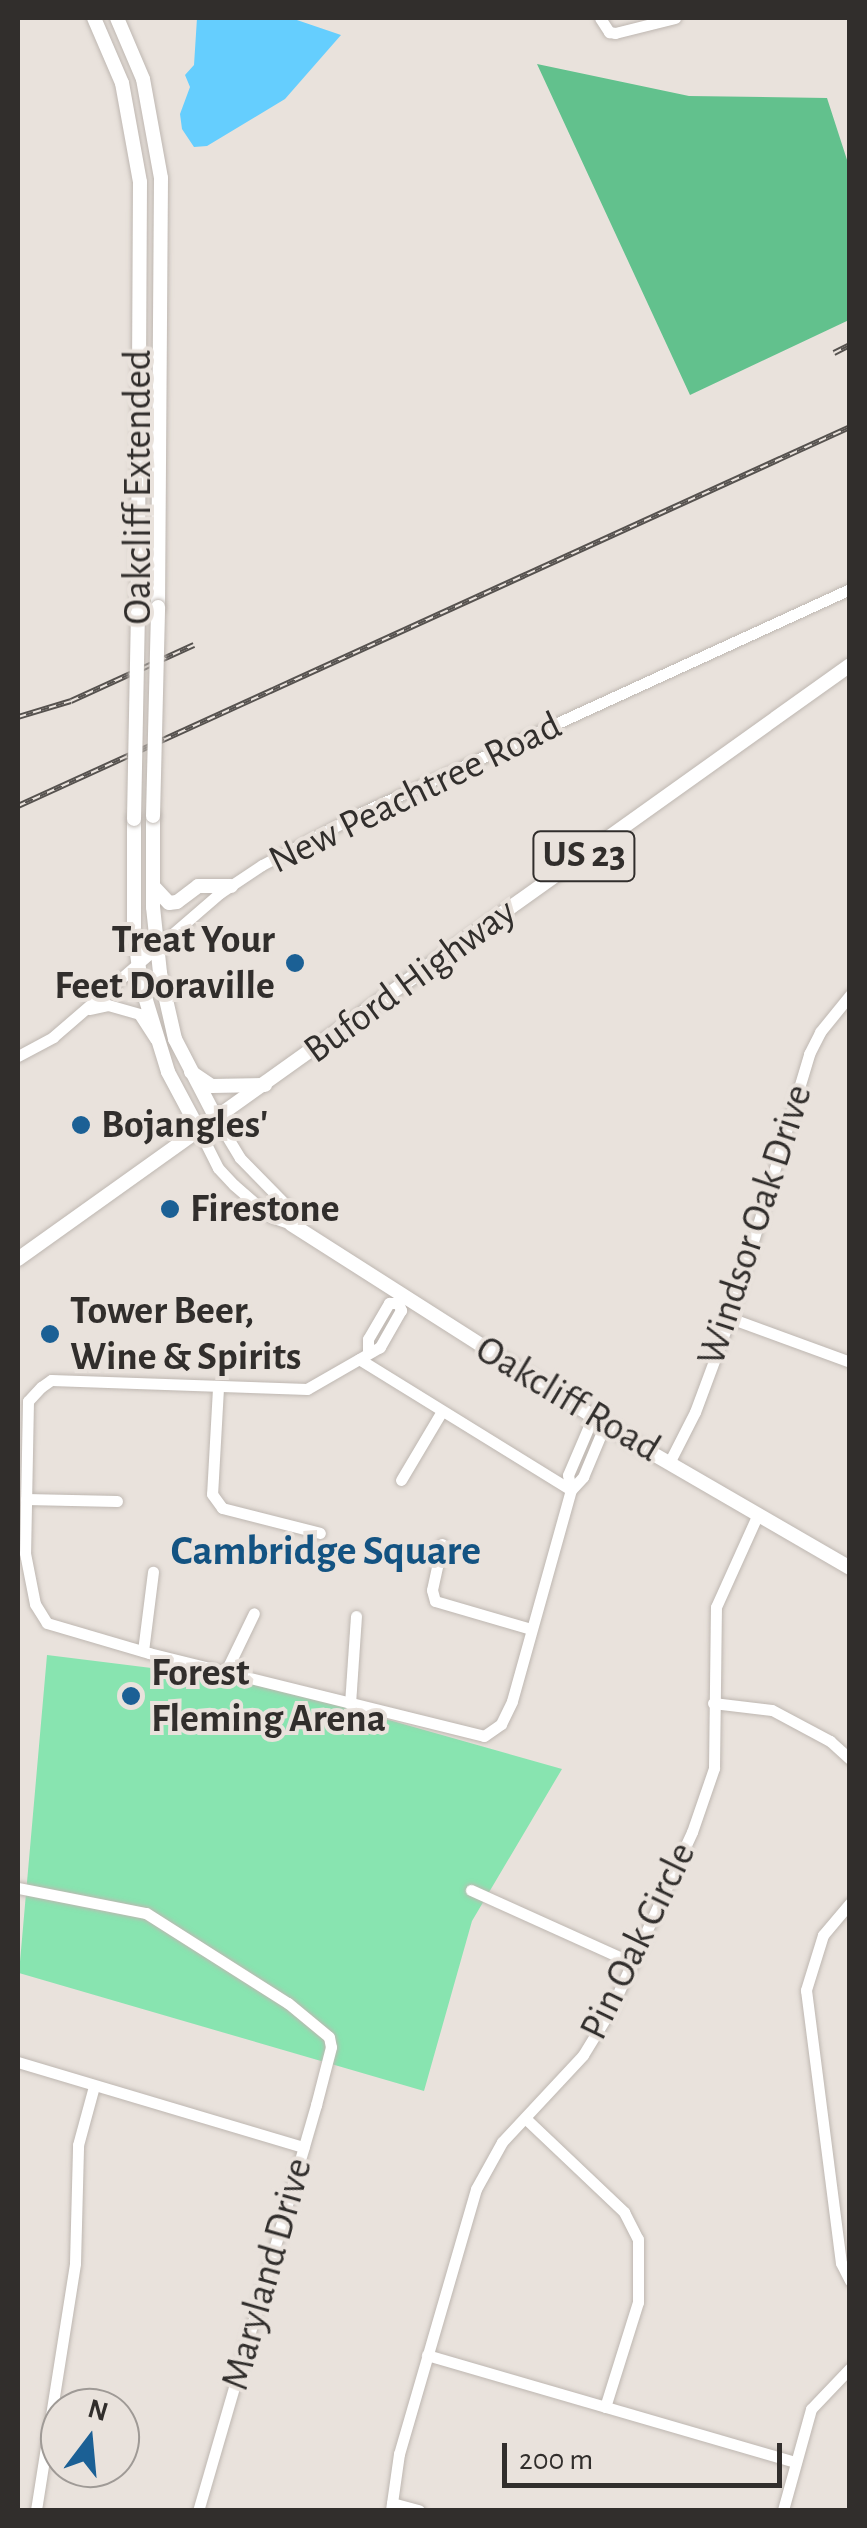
<!DOCTYPE html>
<style>
body{margin:0}
#map{position:relative;width:867px;height:2528px;overflow:hidden;background:#e9e2dc;font-family:"Alegreya Sans",sans-serif}
div>[style]{position:absolute}
.green>*{inset:0;background:#88e4b0}
.forest>*{inset:0;background:#62c18d}
.water>*{inset:0;background:#65cefe}
.roads{filter:drop-shadow(0 0 2px #beb7b1) drop-shadow(0 0 2px #beb7b1)}
.minor>*{height:11px;margin:-5.5px;padding:0 5.5px;transform-origin:5.5px;border-radius:5.5px;background:#fff}
.major>*{height:14px;margin:-7px;padding:0 7px;transform-origin:7px;border-radius:7px;background:#fff}
.rail>*{height:6px;margin-top:-3px;transform-origin:0;background:repeating-linear-gradient(90deg,#e9e2dc 0 8px,#56524f 0 16px);box-sizing:border-box;border-block:2px solid #56524f}
.bridges{filter:drop-shadow(0 0 2px #beb7b1) drop-shadow(0 0 2px #beb7b1)}
.major-bridge>*{height:14px;margin:-7px;padding:0 7px;transform-origin:7px;border-radius:7px;background:#fff}
.dots>*{width:28px;height:28px;translate:-50% -50%;box-sizing:border-box;border:5px solid #e9e2dc;border-radius:50%}
span{translate:-50% -50%;white-space:nowrap;text-align:center;line-height:1.15;-webkit-text-stroke:8px #e9e2dc;paint-order:stroke}
.shield-label span{padding:2px 8px;background:#e9e2dc;border:2px solid;border-radius:8px;-webkit-text-stroke-width:0}
.shield-label{font-size:38px;color:#312e2c;font-weight:700}
.street-label{font-size:40px;color:#312e2c}
.poi-label{font-size:40px;color:#312e2c;font-weight:700}
.right{translate:-100% -50%;text-align:right}
.left{translate:0 -50%;text-align:left}
.neighbourhood-label{font-size:42px;color:#135382;font-weight:700}
.frame{position:absolute;inset:0;border:20px solid #312e2c;pointer-events:none}
.north{position:absolute;left:40px;top:2388px;width:100px;height:100px;box-sizing:border-box;background:#e9e2dc;border:2px solid #9f9a96;border-radius:50%;rotate:16deg;font-size:28px;font-weight:700;line-height:40px;text-align:center;color:#312e2c}
.north::after{content:'';display:block;margin:auto;width:35px;height:45px;background:#1b6095;clip-path:polygon(50% 0,100% 100%,50% 72%,0 100%)}
.scale{position:absolute;left:502px;top:2443px;width:280px;height:45px;box-sizing:border-box;border:5px solid #312e2c;border-top:0;padding-left:12px;font-size:30px;line-height:35px;white-space:nowrap;color:#312e2c;-webkit-text-stroke:8px #e9e2dc;paint-order:stroke}
</style>
<div id="map">
<div class="green">
<div style="clip-path:polygon(47px 1655px,248px 1680px,562px 1769px,472px 1921px,424px 2091px,19px 1973px)"></div>
</div>
<div class="forest">
<div style="clip-path:polygon(537px 64px,689px 96px,827px 98px,849px 166px,849px 320px,690px 395px)"></div>
</div>
<div class="water">
<div style="clip-path:polygon(197px 18px,291px 18px,341px 35px,285px 99px,207px 146px,194px 147px,182px 129px,180px 114px,190px 87px,185px 75px,194px 65px)"></div>
</div>
<div class="roads">
<div class="minor">
<div style="left:600px;top:18px;width:17px;rotate:57deg"></div>
<div style="left:609px;top:32px;width:6px;rotate:9deg"></div>
<div style="left:615px;top:33px;width:62px;rotate:-14deg"></div>
<div style="left:89px;top:1009px;width:19px;rotate:-12deg"></div>
<div style="left:108px;top:1005px;width:32px;rotate:16deg"></div>
<div style="left:139px;top:1014px;width:30px;rotate:57deg"></div>
<div style="left:18px;top:1056px;width:40px;rotate:-28deg"></div>
<div style="left:53px;top:1037px;width:221px;rotate:-40.8deg"></div>
<div style="left:220px;top:893px;width:50px;rotate:-33.7deg"></div>
<div style="left:262px;top:865px;width:112px;rotate:-27.7deg"></div>
<div style="left:361px;top:813px;width:538px;rotate:-24.61deg"></div>
<div style="left:217px;top:1120px;width:44px;rotate:58.8deg"></div>
<div style="left:240px;top:1158px;width:67px;rotate:45.6deg"></div>
<div style="left:287px;top:1206px;width:18px;rotate:77deg"></div>
<div style="left:200px;top:1132px;width:40px;rotate:63.4deg"></div>
<div style="left:218px;top:1168px;width:23px;rotate:47deg"></div>
<div style="left:234px;top:1185px;width:49px;rotate:40.9deg"></div>
<div style="left:271px;top:1217px;width:21px;rotate:19deg"></div>
<div style="left:402px;top:1295px;width:9px;rotate:117deg"></div>
<div style="left:398px;top:1303px;width:8px;rotate:67deg"></div>
<div style="left:401px;top:1310px;width:43px;rotate:119.6deg"></div>
<div style="left:380px;top:1347px;width:84px;rotate:150.1deg"></div>
<div style="left:307px;top:1389px;width:256px;rotate:-178deg"></div>
<div style="left:51px;top:1380px;width:12px;rotate:145deg"></div>
<div style="left:41px;top:1387px;width:19px;rotate:133deg"></div>
<div style="left:28px;top:1401px;width:152px;rotate:91.1deg"></div>
<div style="left:25px;top:1553px;width:52px;rotate:78.9deg"></div>
<div style="left:35px;top:1604px;width:22px;rotate:58deg"></div>
<div style="left:47px;top:1623px;width:106px;rotate:16.4deg"></div>
<div style="left:149px;top:1653px;width:345px;rotate:13.9deg"></div>
<div style="left:484px;top:1736px;width:21px;rotate:-35deg"></div>
<div style="left:501px;top:1724px;width:25px;rotate:-64deg"></div>
<div style="left:512px;top:1701px;width:219px;rotate:-74.4deg"></div>
<div style="left:571px;top:1490px;width:18px;rotate:-47deg"></div>
<div style="left:583px;top:1477px;width:47px;rotate:-67.3deg"></div>
<div style="left:601px;top:1434px;width:12px;rotate:-95deg"></div>
<div style="left:600px;top:1422px;width:12px;rotate:160deg"></div>
<div style="left:589px;top:1426px;width:53px;rotate:113.2deg"></div>
<div style="left:568px;top:1475px;width:15px;rotate:79deg"></div>
<div style="left:730px;top:1318px;width:128px;rotate:20.1deg"></div>
<div style="left:368px;top:1350px;width:11px;rotate:-90deg"></div>
<div style="left:368px;top:1339px;width:42px;rotate:-59.7deg"></div>
<div style="left:389px;top:1303px;width:9px"></div>
<div style="left:359px;top:1359px;width:249px;rotate:31.7deg"></div>
<div style="left:218px;top:1388px;width:106px;rotate:93.2deg"></div>
<div style="left:212px;top:1494px;width:17px;rotate:54deg"></div>
<div style="left:222px;top:1508px;width:101px;rotate:14.3deg"></div>
<div style="left:670px;top:1461px;width:55px;rotate:-63deg"></div>
<div style="left:695px;top:1412px;width:100px;rotate:-69.6deg"></div>
<div style="left:730px;top:1318px;width:276px;rotate:-73.3deg"></div>
<div style="left:809px;top:1054px;width:25px;rotate:-63deg"></div>
<div style="left:820px;top:1032px;width:48px;rotate:-51deg"></div>
<div style="left:401px;top:1480px;width:80px;rotate:-59.3deg"></div>
<div style="left:26px;top:1499px;width:91px;rotate:1.3deg"></div>
<div style="left:442px;top:1544px;width:47px;rotate:102.3deg"></div>
<div style="left:432px;top:1590px;width:11px;rotate:75deg"></div>
<div style="left:435px;top:1601px;width:100px;rotate:16.3deg"></div>
<div style="left:143px;top:1651px;width:80px;rotate:-82.8deg"></div>
<div style="left:226px;top:1671px;width:64px;rotate:-64.2deg"></div>
<div style="left:713px;top:1703px;width:59px;rotate:6.8deg"></div>
<div style="left:772px;top:1710px;width:66px;rotate:28.1deg"></div>
<div style="left:830px;top:1741px;width:27px;rotate:42deg"></div>
<div style="left:350px;top:1704px;width:88px;rotate:-86.1deg"></div>
<div style="left:18px;top:1888px;width:130px;rotate:11.1deg"></div>
<div style="left:146px;top:1913px;width:168px;rotate:32.4deg"></div>
<div style="left:288px;top:2003px;width:53px;rotate:39.7deg"></div>
<div style="left:329px;top:2037px;width:10px;rotate:79deg"></div>
<div style="left:331px;top:2047px;width:60px;rotate:104.5deg"></div>
<div style="left:316px;top:2105px;width:422px;rotate:106.2deg"></div>
<div style="left:471px;top:1890px;width:178px;rotate:24.3deg"></div>
<div style="left:850px;top:1903px;width:42px;rotate:130.2deg"></div>
<div style="left:823px;top:1935px;width:58px;rotate:107.2deg"></div>
<div style="left:806px;top:1990px;width:275px;rotate:82.7deg"></div>
<div style="left:841px;top:2263px;width:20px;rotate:63deg"></div>
<div style="left:18px;top:2062px;width:298px;rotate:16.6deg"></div>
<div style="left:525px;top:2118px;width:137px;rotate:43.5deg"></div>
<div style="left:624px;top:2212px;width:30px;rotate:63deg"></div>
<div style="left:638px;top:2239px;width:63px;rotate:90deg"></div>
<div style="left:638px;top:2302px;width:110px;rotate:107.4deg"></div>
<div style="left:427px;top:2355px;width:384px;rotate:16.2deg"></div>
<div style="left:392px;top:2503px;width:28px;rotate:15deg"></div>
<div style="left:36px;top:2510px;width:250px;rotate:-81deg"></div>
<div style="left:75px;top:2263px;width:118px;rotate:-88.5deg"></div>
<div style="left:78px;top:2145px;width:61px;rotate:-74.8deg"></div>
<div style="left:391px;top:2510px;width:57px;rotate:-81.9deg"></div>
<div style="left:399px;top:2454px;width:276px;rotate:-73.8deg"></div>
<div style="left:476px;top:2189px;width:54px;rotate:-61deg"></div>
<div style="left:502px;top:2142px;width:119px;rotate:-47deg"></div>
<div style="left:583px;top:2055px;width:52px;rotate:-58.5deg"></div>
<div style="left:610px;top:2011px;width:197px;rotate:-65.4deg"></div>
<div style="left:692px;top:1832px;width:68px;rotate:-71deg"></div>
<div style="left:714px;top:1768px;width:161px;rotate:-89.3deg"></div>
<div style="left:716px;top:1607px;width:102px;rotate:-65.7deg"></div>
<div style="left:783px;top:2510px;width:105px;rotate:-74.5deg"></div>
<div style="left:811px;top:2409px;width:57px;rotate:-46.4deg"></div>
</div>
<div class="major">
<div style="left:94px;top:18px;width:71px;rotate:66.7deg"></div>
<div style="left:122px;top:83px;width:101px;rotate:79.7deg"></div>
<div style="left:140px;top:182px;width:430px;rotate:90.3deg"></div>
<div style="left:117px;top:18px;width:66px;rotate:66.9deg"></div>
<div style="left:143px;top:79px;width:101px;rotate:79.7deg"></div>
<div style="left:161px;top:178px;width:429px;rotate:90.4deg"></div>
<div style="left:153px;top:816px;width:91px;rotate:90deg"></div>
<div style="left:153px;top:907px;width:66px;rotate:83.9deg"></div>
<div style="left:160px;top:973px;width:68px;rotate:77.2deg"></div>
<div style="left:175px;top:1039px;width:91px;rotate:62.6deg"></div>
<div style="left:134px;top:819px;width:111px;rotate:90deg"></div>
<div style="left:134px;top:930px;width:54px;rotate:82.6deg"></div>
<div style="left:141px;top:984px;width:92px;rotate:72.9deg"></div>
<div style="left:168px;top:1072px;width:68px;rotate:61.9deg"></div>
<div style="left:153px;top:886px;width:23px;rotate:47deg"></div>
<div style="left:169px;top:903px;width:8px;rotate:-7deg"></div>
<div style="left:177px;top:902px;width:26px;rotate:-37deg"></div>
<div style="left:198px;top:886px;width:33px"></div>
<div style="left:191px;top:1072px;width:25px;rotate:34deg"></div>
<div style="left:212px;top:1086px;width:53px;rotate:-1.1deg"></div>
<div style="left:291px;top:1224px;width:403px;rotate:32.5deg"></div>
<div style="left:631px;top:1441px;width:253px;rotate:30.1deg"></div>
<div style="left:18px;top:1259px;width:1022px;rotate:-35.52deg"></div>
</div>
</div>
<div class="rail">
<div style="left:834px;top:353px;width:18px;rotate:-27deg"></div>
<div style="left:18px;top:717px;width:55px;rotate:-16.8deg"></div>
<div style="left:71px;top:701px;width:135px;rotate:-24.5deg"></div>
<div style="left:18px;top:806px;width:914px;rotate:-24.49deg"></div>
</div>
<div class="bridges">
<div class="major-bridge">
<div style="left:153px;top:816px;width:209px;rotate:-88.6deg"></div>
<div style="left:134px;top:819px;width:207px;rotate:-88.9deg"></div>
</div>
</div>
<div class="dots">
<div style="left:295px;top:963px;background:#1b6095"></div>
<div style="left:81px;top:1125px;background:#1b6095"></div>
<div style="left:170px;top:1209px;background:#1b6095"></div>
<div style="left:50px;top:1334px;background:#1b6095"></div>
<div style="left:131px;top:1696px;background:#1b6095"></div>
</div>
<div class="shield-label">
<span style="left:584px;top:856px">US 23</span>
</div>
<div class="street-label">
<span style="left:138px;top:487px;rotate:-90deg">Oakcliff Extended</span>
<span style="left:415px;top:793px;rotate:-26deg">New Peachtree Road</span>
<span style="left:410px;top:981px;rotate:-36deg">Buford Highway</span>
<span style="left:755px;top:1225px;rotate:-72deg">Windsor Oak Drive</span>
<span style="left:568px;top:1399px;rotate:31deg">Oakcliff Road</span>
<span style="left:638px;top:1941px;rotate:-64deg">Pin Oak Circle</span>
<span style="left:267px;top:2274px;rotate:-74deg">Maryland Drive</span>
</div>
<div class="poi-label">
<span class="right" style="left:275px;top:963px">Treat Your<br>Feet Doraville</span>
<span class="left" style="left:101px;top:1125px">Bojangles'</span>
<span class="left" style="left:190px;top:1209px">Firestone</span>
<span class="left" style="left:70px;top:1334px">Tower Beer,<br>Wine &amp; Spirits</span>
<span class="left" style="left:151px;top:1696px">Forest<br>Fleming Arena</span>
</div>
<div class="neighbourhood-label">
<span style="left:326px;top:1551px">Cambridge Square</span>
</div>
<div class="frame"></div>
<div class="north">N</div>
<div class="scale">200 m</div>
</div>
